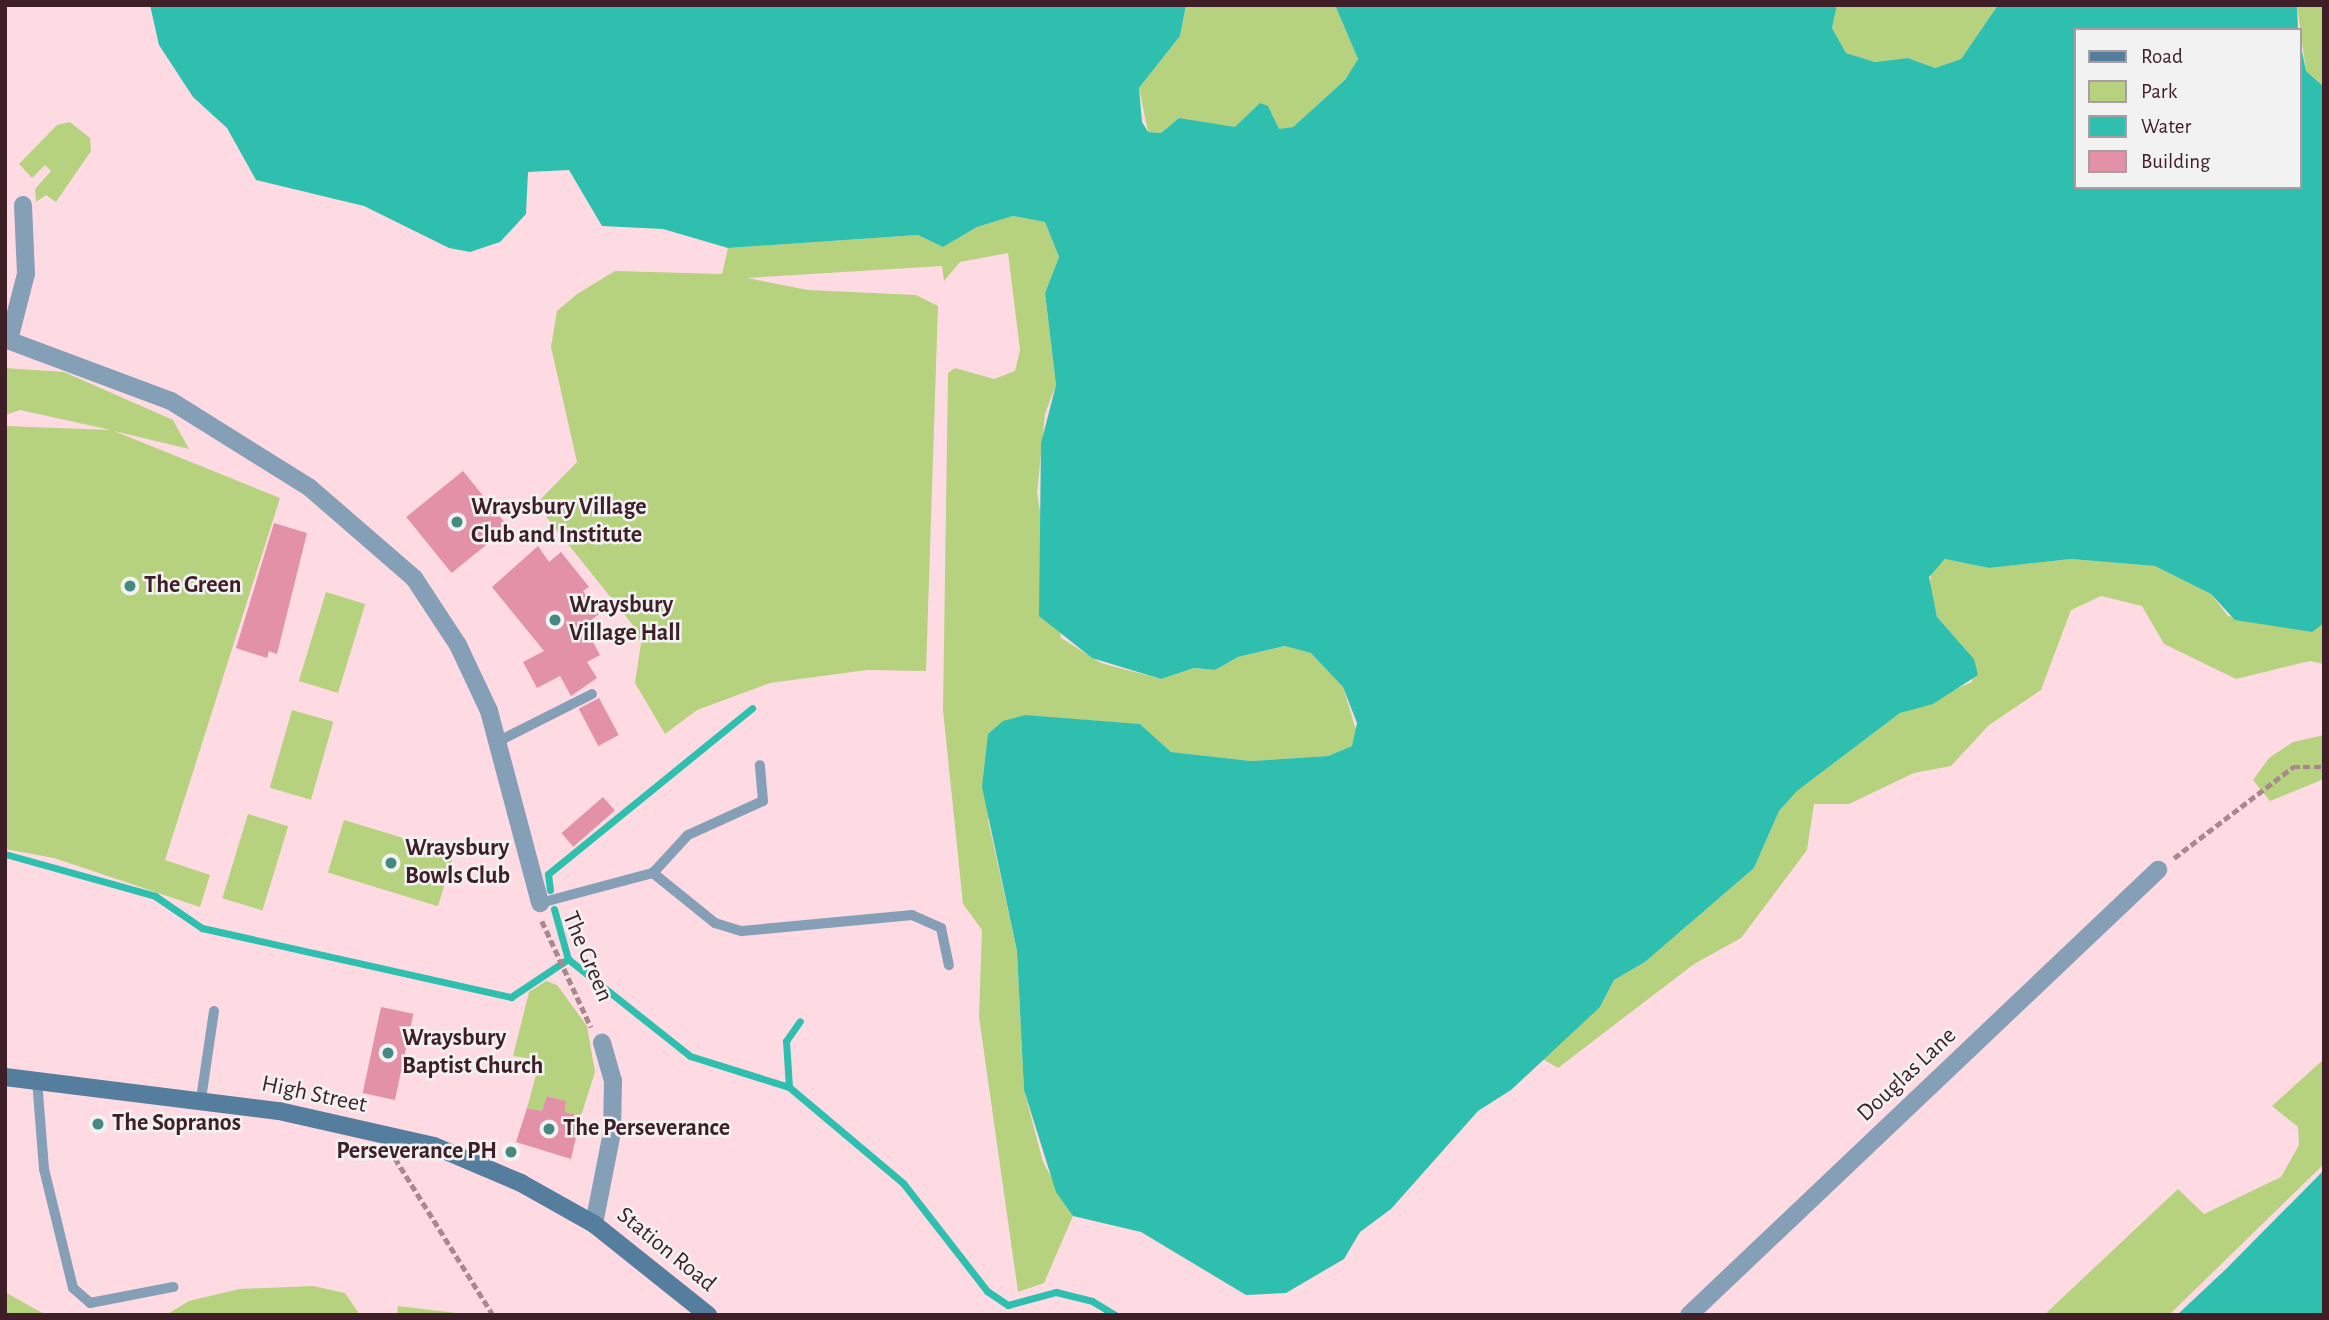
<!DOCTYPE html>
<style>
body{margin:0}
#map{position:relative;width:2329px;height:1320px;overflow:hidden;background:#fedbe2;font-family:"Alegreya Sans",sans-serif}
div>[style]{position:absolute}
.green>*{inset:0;background:#b7d27f;transform-origin:0 0}
.water>*{inset:0;background:#2ebfaf}
.stream>*{height:7px;margin:-3.5px;padding:0 3.5px;transform-origin:3.5px;border-radius:3.5px;background:#2ebfaf}
.building>*{inset:0;background:#e391a6;transform-origin:0 0}
.path>*{height:4.5px;margin-top:-2.25px;transform-origin:0;background:repeating-linear-gradient(90deg,#a9878f 0 7px,transparent 0 10.5px)}
.lane>*{height:10px;margin:-5px;padding:0 5px;transform-origin:5px;border-radius:5px;background:#849fb6}
.street>*{height:18px;margin:-9px;padding:0 9px;transform-origin:9px;border-radius:9px;background:#849fb6}
.secondary>*{height:18px;margin:-9px;padding:0 9px;transform-origin:9px;border-radius:9px;background:#547d9e}
.dots>*{width:19px;height:19px;translate:-50% -50%;box-sizing:border-box;border:4px solid #f2f2f2;border-radius:50%}
span{translate:-50% -50%;white-space:nowrap;text-align:center;line-height:1.15;-webkit-text-stroke:5px #f2f2f2;paint-order:stroke}
.poi-label{font-size:24px;color:#3e1e27;font-weight:700}
.left{translate:0 -50%;text-align:left}
.right{translate:-100% -50%;text-align:right}
.street-label{font-size:24px;color:#3e1e27}
.frame{position:absolute;inset:0;border:7px solid #3e1e27;pointer-events:none}
.legend{position:absolute;left:2074px;top:28px;width:228px;height:161px;box-sizing:border-box;background:#f2f2f2;border:2px solid #aa9da1;margin:0;padding:9px 12px;list-style:none;font-size:21px;color:#3e1e27}
.legend li{display:flex;align-items:center;gap:14px;height:35px}
.legend b{width:35px;border:2px solid #aa9da1}
</style>
<div id="map">
<div class="green">
<div style="clip-path:polygon(1186px 5px,1335px 5px,1358px 59px,1345px 80px,1293px 127px,1279px 130px,1268px 106px,1235px 128px,1179px 118px,1161px 133px,1148px 132px,1139px 88px,1180px 36px)"></div>
<div style="clip-path:polygon(1837px 5px,1998px 5px,1961px 59px,1935px 68px,1908px 58px,1875px 62px,1846px 53px,1832px 28px)"></div>
<div style="clip-path:polygon(2297px 5px,2324px 5px,2324px 87px,2306px 71px)"></div>
<div style="clip-path:polygon(70px 122px,90px 138px,91px 151px,56px 202px,46px 195px,36px 202px,35px 189px,51px 171px,45px 165px,32px 178px,19px 164px,57px 125px)"></div>
<div style="clip-path:polygon(1013px 216px,1045px 222px,1059px 257px,1045px 293px,1056px 385px,1045px 414px,1037px 493px,1061px 638px,1101px 663px,1161px 679px,1194px 668px,1215px 670px,1238px 657px,1286px 646px,1312px 653px,1343px 687px,1357px 733px,1352px 746px,1328px 756px,1251px 761px,1171px 752px,1140px 724px,1026px 716px,988px 820px,1017px 951px,1024px 1090px,1043px 1162px,1073px 1216px,1044px 1283px,1018px 1292px,979px 1017px,982px 930px,963px 904px,943px 710px,948px 373px,955px 368px,994px 379px,1015px 371px,1020px 350px,1008px 253px,960px 262px,944px 281px,942px 266px,747px 278px,808px 290px,916px 295px,938px 306px,926px 671px,867px 670px,770px 683px,697px 710px,665px 734px,635px 683px,641px 643px,632px 624px,536px 504px,577px 462px,551px 347px,557px 311px,577px 294px,615px 271px,722px 274px,728px 248px,918px 235px,943px 247px,977px 227px)"></div>
<div style="clip-path:polygon(5px 368px,64px 372px,173px 420px,189px 449px,114px 431px,280px 498px,165px 860px,210px 875px,200px 907px,54px 858px,5px 849px,5px 426px,111px 430px,20px 410px,5px 415px)"></div>
<div style="clip-path:polygon(1946px 559px,1989px 568px,2071px 559px,2155px 566px,2211px 594px,2228px 616px,2311px 632px,2324px 623px,2324px 664px,2310px 661px,2236px 679px,2164px 644px,2142px 606px,2101px 596px,2071px 610px,2041px 690px,1989px 725px,1951px 766px,1914px 773px,1849px 804px,1814px 804px,1807px 850px,1741px 938px,1694px 964px,1558px 1068px,1541px 1058px,1600px 1007px,1614px 980px,1645px 962px,1754px 868px,1779px 811px,1797px 791px,1900px 713px,1972px 682px,1974px 659px,1937px 617px,1930px 586px,1931px 570px)"></div>
<div style="left:326px;top:592px;width:41px;height:93px;rotate:17deg"></div>
<div style="left:292px;top:710px;width:43px;height:81px;rotate:16deg"></div>
<div style="clip-path:polygon(2324px 735px,2324px 779px,2270px 801px,2253px 780px,2269px 758px,2293px 742px)"></div>
<div style="left:248px;top:814px;width:42px;height:88px;rotate:17deg"></div>
<div style="left:344px;top:820px;width:115px;height:55px;rotate:17deg"></div>
<div style="clip-path:polygon(546px 981px,557px 985px,587px 1026px,595px 1072px,581px 1116px,565px 1112px,566px 1101px,548px 1096px,542px 1111px,527px 1108px,540px 1060px,513px 1056px,529px 992px)"></div>
<div style="clip-path:polygon(2324px 1059px,2324px 1164px,2169px 1315px,2044px 1315px,2178px 1189px,2204px 1214px,2281px 1177px,2299px 1145px,2298px 1127px,2272px 1106px)"></div>
<div style="clip-path:polygon(313px 1286px,345px 1293px,360px 1315px,166px 1315px,189px 1301px,239px 1289px)"></div>
<div style="clip-path:polygon(5px 1292px,35px 1309px,47px 1315px,5px 1315px)"></div>
<div style="clip-path:polygon(398px 1306px,473px 1315px,397px 1315px)"></div>
</div>
<div class="water">
<div style="clip-path:polygon(150px 5px,1186px 5px,1180px 36px,1139px 88px,1142px 122px,1148px 132px,1161px 133px,1179px 118px,1235px 127px,1260px 103px,1268px 106px,1279px 129px,1293px 127px,1345px 80px,1358px 59px,1335px 5px,1837px 5px,1832px 28px,1846px 53px,1875px 62px,1908px 58px,1935px 68px,1961px 59px,1998px 5px,2297px 5px,2298px 30px,2075px 30px,2075px 187px,2299px 187px,2299px 36px,2306px 71px,2324px 87px,2324px 623px,2312px 632px,2235px 620px,2211px 594px,2155px 566px,2071px 559px,1989px 568px,1945px 559px,1929px 577px,1937px 617px,1974px 659px,1978px 675px,1933px 704px,1900px 713px,1797px 791px,1779px 811px,1754px 868px,1645px 962px,1614px 980px,1600px 1007px,1511px 1090px,1478px 1111px,1391px 1209px,1360px 1232px,1344px 1259px,1286px 1293px,1246px 1295px,1141px 1232px,1073px 1216px,1056px 1192px,1024px 1090px,1017px 951px,982px 787px,988px 734px,1003px 721px,1025px 715px,1140px 724px,1171px 752px,1251px 761px,1328px 756px,1352px 746px,1357px 723px,1343px 687px,1311px 653px,1285px 646px,1238px 657px,1215px 670px,1194px 668px,1161px 679px,1092px 658px,1039px 616px,1041px 443px,1056px 385px,1045px 293px,1059px 257px,1045px 222px,1013px 216px,977px 227px,943px 247px,918px 235px,728px 248px,663px 229px,602px 226px,569px 170px,528px 172px,526px 214px,500px 242px,470px 252px,449px 248px,364px 206px,256px 180px,227px 128px,193px 97px,159px 45px)"></div>
<div style="clip-path:polygon(2324px 1170px,2324px 1315px,2177px 1315px,2226px 1269px)"></div>
</div>
<div class="stream">
<div style="left:5px;top:854px;width:156px;rotate:15.6deg"></div>
<div style="left:155px;top:896px;width:57px;rotate:34.2deg"></div>
<div style="left:202px;top:928px;width:317px;rotate:12.6deg"></div>
<div style="left:511px;top:997px;width:69px;rotate:-33.7deg"></div>
<div style="left:550px;top:890px;width:16px;rotate:-97deg"></div>
<div style="left:548px;top:874px;width:263px;rotate:-39.1deg"></div>
<div style="left:554px;top:909px;width:52px;rotate:74.4deg"></div>
<div style="left:568px;top:959px;width:156px;rotate:38.5deg"></div>
<div style="left:690px;top:1056px;width:104px;rotate:17.4deg"></div>
<div style="left:789px;top:1087px;width:149px;rotate:40.1deg"></div>
<div style="left:903px;top:1183px;width:137px;rotate:52.1deg"></div>
<div style="left:987px;top:1291px;width:25px;rotate:34deg"></div>
<div style="left:1008px;top:1305px;width:50px;rotate:-15.2deg"></div>
<div style="left:1056px;top:1292px;width:37px;rotate:14deg"></div>
<div style="left:1092px;top:1301px;width:27px;rotate:31deg"></div>
<div style="left:789px;top:1087px;width:46px;rotate:-93.7deg"></div>
<div style="left:786px;top:1041px;width:24px;rotate:-55deg"></div>
</div>
<div class="building">
<div style="left:463px;top:471px;width:72px;height:73px;rotate:51deg"></div>
<div style="clip-path:polygon(274px 523px,307px 533px,277px 654px,269px 651px,267px 658px,236px 648px)"></div>
<div style="clip-path:polygon(538px 546px,549px 562px,561px 552px,589px 587px,583px 591px,599px 614px,584px 626px,600px 655px,587px 662px,597px 678px,571px 696px,560px 676px,537px 688px,523px 662px,544px 651px,492px 587px)"></div>
<div style="left:599px;top:698px;width:42px;height:23px;rotate:62deg"></div>
<div style="left:603px;top:797px;width:18px;height:55px;rotate:49deg"></div>
<div style="left:381px;top:1007px;width:33px;height:88px;rotate:12deg"></div>
<div style="clip-path:polygon(547px 1096px,566px 1101px,565px 1112px,581px 1116px,571px 1159px,516px 1142px,527px 1108px,542px 1111px)"></div>
</div>
<div class="path">
<div style="left:2174px;top:858px;width:150px;rotate:-37.4deg"></div>
<div style="left:2293px;top:767px;width:31px"></div>
<div style="left:542px;top:921px;width:117px;rotate:65.2deg"></div>
<div style="left:395px;top:1158px;width:185px;rotate:58deg"></div>
</div>
<div class="lane">
<div style="left:499px;top:741px;width:104px;rotate:-26.8deg"></div>
<div style="left:653px;top:873px;width:52px;rotate:-47.4deg"></div>
<div style="left:688px;top:835px;width:82px;rotate:-24.4deg"></div>
<div style="left:763px;top:801px;width:36px;rotate:-95deg"></div>
<div style="left:540px;top:903px;width:117px;rotate:-14.9deg"></div>
<div style="left:653px;top:873px;width:80px;rotate:38.9deg"></div>
<div style="left:715px;top:923px;width:28px;rotate:17deg"></div>
<div style="left:742px;top:931px;width:171px;rotate:-5.4deg"></div>
<div style="left:912px;top:915px;width:32px;rotate:24deg"></div>
<div style="left:941px;top:928px;width:38px;rotate:78deg"></div>
<div style="left:37px;top:1080px;width:89px;rotate:85.5deg"></div>
<div style="left:44px;top:1169px;width:122px;rotate:76.3deg"></div>
<div style="left:73px;top:1288px;width:23px;rotate:41deg"></div>
<div style="left:90px;top:1303px;width:85px;rotate:-10.9deg"></div>
<div style="left:201px;top:1099px;width:89px;rotate:-81.6deg"></div>
</div>
<div class="street">
<div style="left:5px;top:339px;width:177px;rotate:20.5deg"></div>
<div style="left:171px;top:401px;width:164px;rotate:32deg"></div>
<div style="left:310px;top:488px;width:138px;rotate:40.9deg"></div>
<div style="left:414px;top:578px;width:80px;rotate:56.7deg"></div>
<div style="left:458px;top:645px;width:73px;rotate:64.8deg"></div>
<div style="left:489px;top:711px;width:199px;rotate:75.1deg"></div>
<div style="left:9px;top:340px;width:68px;rotate:-75.6deg"></div>
<div style="left:26px;top:274px;width:69px;rotate:-92.5deg"></div>
<div style="left:594px;top:1224px;width:94px;rotate:-78.9deg"></div>
<div style="left:612px;top:1132px;width:51px;rotate:-88.9deg"></div>
<div style="left:613px;top:1081px;width:40px;rotate:-106deg"></div>
<div style="left:1689px;top:1315px;width:647px;rotate:-43.5deg"></div>
</div>
<div class="secondary">
<div style="left:5px;top:1077px;width:276px;rotate:7.1deg"></div>
<div style="left:279px;top:1111px;width:159px;rotate:12.7deg"></div>
<div style="left:434px;top:1146px;width:95px;rotate:23deg"></div>
<div style="left:521px;top:1183px;width:84px;rotate:29.3deg"></div>
<div style="left:594px;top:1224px;width:146px;rotate:38.6deg"></div>
</div>
<div class="dots">
<div style="left:457px;top:522px;background:#458a81"></div>
<div style="left:130px;top:586px;background:#458a81"></div>
<div style="left:555px;top:620px;background:#458a81"></div>
<div style="left:391px;top:863px;background:#458a81"></div>
<div style="left:388px;top:1053px;background:#458a81"></div>
<div style="left:98px;top:1124px;background:#458a81"></div>
<div style="left:549px;top:1129px;background:#458a81"></div>
<div style="left:511px;top:1152px;background:#458a81"></div>
</div>
<div class="poi-label">
<span class="left" style="left:471px;top:522px">Wraysbury Village<br>Club and Institute</span>
<span class="left" style="left:144px;top:586px">The Green</span>
<span class="left" style="left:569px;top:620px">Wraysbury<br>Village Hall</span>
<span class="left" style="left:405px;top:863px">Wraysbury<br>Bowls Club</span>
<span class="left" style="left:402px;top:1053px">Wraysbury<br>Baptist Church</span>
<span class="left" style="left:112px;top:1124px">The Sopranos</span>
<span class="left" style="left:563px;top:1129px">The Perseverance</span>
<span class="right" style="left:497px;top:1152px">Perseverance PH</span>
</div>
<div class="street-label">
<span style="left:587px;top:957px;rotate:67deg">The Green</span>
<span style="left:1907px;top:1075px;rotate:-43deg">Douglas Lane</span>
<span style="left:314px;top:1095px;rotate:12deg">High Street</span>
<span style="left:666px;top:1250px;rotate:39deg">Station Road</span>
</div>
<div class="frame"></div>
<ul class="legend">
<li><b style="height:9px;background:#547d9e"></b>Road</li>
<li><b style="height:19px;background:#b7d27f"></b>Park</li>
<li><b style="height:19px;background:#2ebfaf"></b>Water</li>
<li><b style="height:19px;background:#e391a6"></b>Building</li>
</ul>
</div>
